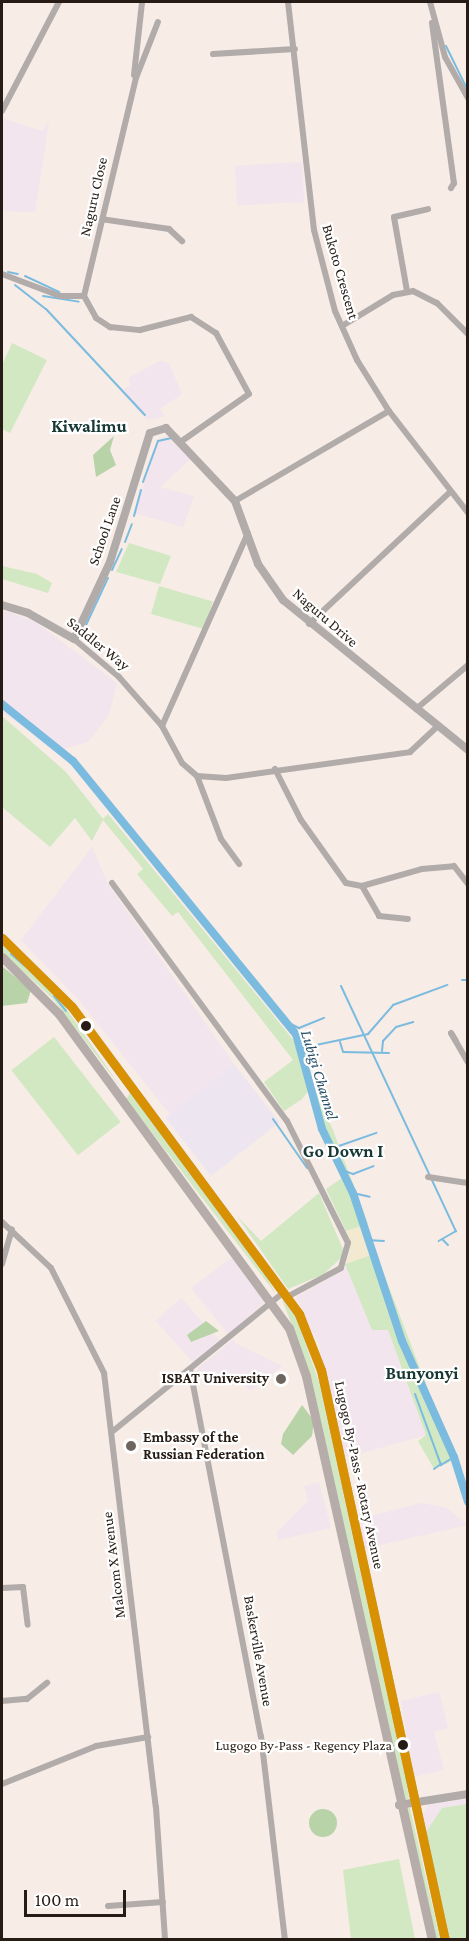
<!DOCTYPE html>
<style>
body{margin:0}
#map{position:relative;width:469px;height:1941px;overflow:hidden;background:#f7ece6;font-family:"Crimson Pro",serif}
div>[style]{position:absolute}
.commercial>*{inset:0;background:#f2e5ed;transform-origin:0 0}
.industrial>*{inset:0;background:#ede6f0;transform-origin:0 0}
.green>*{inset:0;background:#d2e8c2;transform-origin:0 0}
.forest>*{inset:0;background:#b8d3a7}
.round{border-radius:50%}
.sand>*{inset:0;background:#f3e9d1}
.stream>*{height:2px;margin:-1px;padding:0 1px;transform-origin:1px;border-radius:1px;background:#7abbdf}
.canal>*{height:8px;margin:-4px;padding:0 4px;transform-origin:4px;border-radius:4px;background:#7abbdf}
.minor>*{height:6px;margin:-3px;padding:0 3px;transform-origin:3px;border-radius:3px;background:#b1abaa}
.tertiary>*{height:8px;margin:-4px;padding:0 4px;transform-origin:4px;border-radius:4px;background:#b1abaa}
.primary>*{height:9px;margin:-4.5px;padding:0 4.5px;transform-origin:4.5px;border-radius:4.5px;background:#b6adaa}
.bus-1>*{height:9px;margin:-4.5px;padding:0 4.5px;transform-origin:4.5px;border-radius:4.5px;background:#d89103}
.dots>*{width:16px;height:16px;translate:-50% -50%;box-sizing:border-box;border:3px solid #fff;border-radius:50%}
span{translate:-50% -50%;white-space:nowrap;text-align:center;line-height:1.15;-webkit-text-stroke:4.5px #fff;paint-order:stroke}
.bus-label{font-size:14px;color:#261c15}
.right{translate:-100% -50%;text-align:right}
.street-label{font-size:15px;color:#261c15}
.poi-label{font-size:15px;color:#261c15;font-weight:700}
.left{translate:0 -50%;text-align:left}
.water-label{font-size:16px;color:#274f66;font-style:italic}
.quarter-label{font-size:18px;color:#183833;font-weight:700}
.frame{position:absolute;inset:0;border:3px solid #261c15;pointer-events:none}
.scale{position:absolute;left:24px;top:1890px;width:102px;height:27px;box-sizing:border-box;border:3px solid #261c15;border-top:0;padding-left:8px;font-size:18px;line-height:21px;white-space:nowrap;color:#261c15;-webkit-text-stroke:4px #fff;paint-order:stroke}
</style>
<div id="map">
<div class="commercial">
<div style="clip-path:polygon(2px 118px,42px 131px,49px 122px,35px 212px,2px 211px)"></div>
<div style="left:302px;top:162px;width:40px;height:67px;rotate:87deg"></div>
<div style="clip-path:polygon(160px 361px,169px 363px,182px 394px,160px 409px,165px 416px,147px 420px,120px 391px,131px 385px,128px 378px)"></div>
<div style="clip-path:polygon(166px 436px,191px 459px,160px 487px,194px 496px,183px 527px,134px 513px,158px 441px)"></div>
<div style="clip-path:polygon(2px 610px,34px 621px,117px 683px,109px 715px,88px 742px,58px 751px,2px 712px)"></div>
<div style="clip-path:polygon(92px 847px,108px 884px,234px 1064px,172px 1117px,79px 1000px,21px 940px)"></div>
<div style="clip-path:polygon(234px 1256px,265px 1301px,229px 1335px,191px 1288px)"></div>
<div style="clip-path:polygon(345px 1264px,376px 1329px,388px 1330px,426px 1435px,341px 1459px,333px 1421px,339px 1419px,318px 1361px,320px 1347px,296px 1297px,339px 1273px)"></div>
<div style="left:181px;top:1298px;width:59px;height:34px;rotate:48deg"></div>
<div style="clip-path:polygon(233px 1340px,235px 1343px,282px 1366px,251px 1391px,232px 1375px,197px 1379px,197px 1369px)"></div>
<div style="clip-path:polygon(319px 1482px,331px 1528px,278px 1540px,276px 1533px,308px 1501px,304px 1486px)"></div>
<div style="clip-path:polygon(421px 1503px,447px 1508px,467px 1525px,364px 1549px,359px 1529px,368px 1517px)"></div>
<div style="clip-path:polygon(439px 1692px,448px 1728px,434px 1732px,444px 1770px,413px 1777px,401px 1701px)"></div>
<div style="clip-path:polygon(467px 1799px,467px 1804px,442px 1808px,426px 1832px,423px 1815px,428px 1805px)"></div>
</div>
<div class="industrial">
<div style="left:234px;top:1064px;width:74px;height:87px;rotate:52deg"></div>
</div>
<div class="green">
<div style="clip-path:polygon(12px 343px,47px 360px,10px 433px,2px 429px,2px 365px)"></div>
<div style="clip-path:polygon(129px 543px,171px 556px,160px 584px,116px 572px)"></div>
<div style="clip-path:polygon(2px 566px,37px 574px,52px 583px,48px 593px,2px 579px)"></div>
<div style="left:159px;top:586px;width:56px;height:29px;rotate:16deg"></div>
<div style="clip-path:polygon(2px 716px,66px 772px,103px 819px,108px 814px,269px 1010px,298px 1046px,314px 1084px,302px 1099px,284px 1111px,264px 1082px,293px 1060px,178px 912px,172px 916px,137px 874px,143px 869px,103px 820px,92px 841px,75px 818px,50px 847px,2px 807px)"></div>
<div style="clip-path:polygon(2px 943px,54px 991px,123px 1090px,53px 999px,2px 952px)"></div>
<div style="left:54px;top:1037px;width:108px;height:54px;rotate:52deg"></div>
<div style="clip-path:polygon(316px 1091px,333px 1130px,368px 1224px,346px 1231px,326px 1189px,342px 1178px,315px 1112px)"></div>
<div style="clip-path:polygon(131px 1092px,259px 1264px,276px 1294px,126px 1099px)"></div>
<div style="clip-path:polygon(319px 1193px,345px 1254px,324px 1274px,288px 1289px,237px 1216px,261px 1241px)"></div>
<div style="clip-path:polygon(376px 1253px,455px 1460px,434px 1469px,418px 1441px,426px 1435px,388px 1330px,372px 1330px,345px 1264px)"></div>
<div style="clip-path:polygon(282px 1299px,296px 1317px,319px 1382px,406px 1781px,409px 1798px,404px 1801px,311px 1376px)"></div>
<div style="clip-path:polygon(467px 1804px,467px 1939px,450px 1939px,426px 1832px,442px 1808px)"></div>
<div style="clip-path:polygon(406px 1808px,410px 1808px,440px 1939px,434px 1939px)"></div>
<div style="clip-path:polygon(399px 1859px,415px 1939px,351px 1939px,343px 1870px)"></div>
</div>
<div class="forest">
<div style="clip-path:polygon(114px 436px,110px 450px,116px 465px,96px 477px,93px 455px)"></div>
<div style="clip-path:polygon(2px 966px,31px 990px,27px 1003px,2px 1006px)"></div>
<div style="clip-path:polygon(206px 1321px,219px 1331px,191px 1342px,187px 1335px)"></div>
<div style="clip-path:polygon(302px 1405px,314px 1421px,312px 1436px,293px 1455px,281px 1444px,283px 1434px)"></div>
<div class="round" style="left:309px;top:1809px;width:28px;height:28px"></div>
</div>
<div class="sand">
<div style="clip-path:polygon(368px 1224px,376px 1253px,345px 1264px,350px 1253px,346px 1231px)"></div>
</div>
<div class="stream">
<div style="left:446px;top:46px;width:50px;rotate:63.9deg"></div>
<div style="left:8px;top:272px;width:10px;rotate:11deg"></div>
<div style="left:25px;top:276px;width:38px;rotate:25deg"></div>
<div style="left:15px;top:285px;width:39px;rotate:38deg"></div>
<div style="left:46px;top:309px;width:145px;rotate:47deg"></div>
<div style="left:43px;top:296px;width:36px;rotate:9deg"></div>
<div style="left:143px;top:482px;width:44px;rotate:-69.9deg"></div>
<div style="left:158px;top:441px;width:14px;rotate:-12deg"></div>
<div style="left:134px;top:516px;width:27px;rotate:-75deg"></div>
<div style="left:125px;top:542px;width:19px;rotate:-69deg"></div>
<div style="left:112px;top:570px;width:23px;rotate:-65deg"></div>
<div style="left:86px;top:625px;width:52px;rotate:-64.9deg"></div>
<div style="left:11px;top:954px;width:18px;rotate:41deg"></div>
<div style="left:462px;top:980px;width:6px"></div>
<div style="left:341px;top:986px;width:271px;rotate:64.9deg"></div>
<div style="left:456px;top:1231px;width:20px;rotate:150deg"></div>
<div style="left:54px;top:996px;width:19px;rotate:51deg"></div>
<div style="left:285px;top:1021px;width:16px;rotate:27deg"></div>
<div style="left:299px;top:1028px;width:27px;rotate:-22deg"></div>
<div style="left:340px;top:1042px;width:10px;rotate:73deg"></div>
<div style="left:343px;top:1052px;width:46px;rotate:1.2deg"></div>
<div style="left:297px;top:1049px;width:73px;rotate:-11.9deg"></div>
<div style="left:368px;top:1034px;width:38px;rotate:-49deg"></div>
<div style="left:393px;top:1005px;width:58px;rotate:-20.3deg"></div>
<div style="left:382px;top:1051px;width:10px;rotate:-84deg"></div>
<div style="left:383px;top:1041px;width:19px;rotate:-47deg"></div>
<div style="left:396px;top:1027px;width:18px;rotate:-16deg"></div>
<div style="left:273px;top:1119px;width:60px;rotate:55.2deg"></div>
<div style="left:333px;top:1148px;width:46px;rotate:-19.2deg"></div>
<div style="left:342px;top:1170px;width:12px;rotate:20deg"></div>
<div style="left:353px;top:1174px;width:22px;rotate:-21deg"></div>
<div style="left:353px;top:1193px;width:17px;rotate:13deg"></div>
<div style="left:367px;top:1240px;width:17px;rotate:3deg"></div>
<div style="left:443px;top:1240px;width:7px;rotate:45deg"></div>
<div style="left:415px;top:1394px;width:76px;rotate:69.9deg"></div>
<div style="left:441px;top:1465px;width:15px;rotate:-32deg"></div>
<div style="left:434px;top:1469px;width:9px;rotate:-36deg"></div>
</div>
<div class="canal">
<div style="left:2px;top:704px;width:91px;rotate:38.8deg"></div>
<div style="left:73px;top:761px;width:353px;rotate:50.8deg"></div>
<div style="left:296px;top:1034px;width:98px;rotate:74.7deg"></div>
<div style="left:322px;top:1129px;width:71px;rotate:64.2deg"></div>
<div style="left:353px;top:1193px;width:156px;rotate:71.7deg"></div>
<div style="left:402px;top:1341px;width:127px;rotate:65.9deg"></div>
<div style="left:454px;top:1457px;width:47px;rotate:72.7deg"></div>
</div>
<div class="minor">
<div style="left:288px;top:2px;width:229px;rotate:83.5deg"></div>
<div style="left:314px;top:230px;width:84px;rotate:75.5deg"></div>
<div style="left:335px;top:311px;width:54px;rotate:65.8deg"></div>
<div style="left:357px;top:360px;width:60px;rotate:57.9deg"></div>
<div style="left:389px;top:411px;width:129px;rotate:52.2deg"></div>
<div style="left:430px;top:2px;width:57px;rotate:74.7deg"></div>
<div style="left:445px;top:57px;width:47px;rotate:60.7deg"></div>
<div style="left:432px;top:23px;width:162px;rotate:82.2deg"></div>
<div style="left:454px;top:183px;width:6px;rotate:121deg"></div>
<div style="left:213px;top:54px;width:82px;rotate:-3.5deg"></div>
<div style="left:134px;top:75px;width:73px;rotate:-83.7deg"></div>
<div style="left:2px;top:111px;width:123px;rotate:-62.4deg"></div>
<div style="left:101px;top:219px;width:69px;rotate:8.4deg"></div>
<div style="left:169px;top:229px;width:18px;rotate:43deg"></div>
<div style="left:2px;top:274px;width:62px;rotate:20.8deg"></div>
<div style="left:60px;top:296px;width:24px"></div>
<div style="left:407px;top:291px;width:75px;rotate:-100deg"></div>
<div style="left:394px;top:217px;width:35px;rotate:-13deg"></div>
<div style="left:84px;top:296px;width:25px;rotate:61deg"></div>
<div style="left:96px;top:318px;width:17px;rotate:33deg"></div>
<div style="left:110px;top:327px;width:30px;rotate:6deg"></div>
<div style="left:140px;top:330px;width:53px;rotate:-14.3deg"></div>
<div style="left:191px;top:317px;width:30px;rotate:33deg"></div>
<div style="left:216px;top:333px;width:69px;rotate:61.6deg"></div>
<div style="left:249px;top:394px;width:82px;rotate:145deg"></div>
<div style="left:84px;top:296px;width:224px;rotate:-76.6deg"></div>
<div style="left:136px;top:78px;width:60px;rotate:-68.6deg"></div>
<div style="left:342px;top:326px;width:60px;rotate:-31.3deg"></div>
<div style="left:393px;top:295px;width:20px;rotate:-11deg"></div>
<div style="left:413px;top:291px;width:27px;rotate:27deg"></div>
<div style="left:437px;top:303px;width:44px;rotate:45deg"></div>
<div style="left:235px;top:501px;width:178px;rotate:-30.3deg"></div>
<div style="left:309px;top:624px;width:193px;rotate:-43.1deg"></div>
<div style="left:74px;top:639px;width:59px;rotate:40.2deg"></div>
<div style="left:119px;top:677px;width:65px;rotate:48.7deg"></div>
<div style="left:162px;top:726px;width:42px;rotate:61.6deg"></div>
<div style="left:182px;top:763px;width:20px;rotate:41deg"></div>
<div style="left:197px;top:776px;width:29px;rotate:4deg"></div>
<div style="left:226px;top:778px;width:186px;rotate:-8deg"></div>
<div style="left:410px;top:752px;width:37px;rotate:-43deg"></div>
<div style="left:416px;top:709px;width:68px;rotate:-40.2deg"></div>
<div style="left:162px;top:726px;width:211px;rotate:-66deg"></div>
<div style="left:275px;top:769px;width:57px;rotate:63deg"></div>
<div style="left:301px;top:820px;width:77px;rotate:54.5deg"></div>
<div style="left:346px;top:883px;width:16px;rotate:11deg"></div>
<div style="left:362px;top:886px;width:62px;rotate:-15.8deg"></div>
<div style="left:422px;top:869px;width:32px;rotate:-5deg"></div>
<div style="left:454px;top:866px;width:23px;rotate:52deg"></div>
<div style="left:197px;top:776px;width:67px;rotate:69.1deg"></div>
<div style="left:221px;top:839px;width:31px;rotate:54deg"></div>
<div style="left:112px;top:883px;width:295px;rotate:53.7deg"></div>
<div style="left:287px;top:1121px;width:136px;rotate:63.4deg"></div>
<div style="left:348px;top:1243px;width:26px;rotate:106deg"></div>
<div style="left:341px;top:1268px;width:61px;rotate:151.8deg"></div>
<div style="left:362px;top:886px;width:34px;rotate:60deg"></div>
<div style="left:379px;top:916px;width:29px;rotate:6deg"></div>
<div style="left:456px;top:1041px;width:9px;rotate:-122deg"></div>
<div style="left:451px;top:1033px;width:34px;rotate:60deg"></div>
<div style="left:428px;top:1177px;width:40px;rotate:8.5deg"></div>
<div style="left:2px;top:1222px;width:67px;rotate:43.2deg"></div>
<div style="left:51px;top:1268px;width:118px;rotate:63.2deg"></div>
<div style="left:104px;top:1373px;width:437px;rotate:83.2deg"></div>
<div style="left:156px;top:1807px;width:133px;rotate:86.1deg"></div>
<div style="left:2px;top:1264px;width:36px;rotate:-74deg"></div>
<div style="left:190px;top:1369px;width:374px;rotate:79.1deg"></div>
<div style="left:261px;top:1736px;width:205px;rotate:83.3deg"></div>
<div style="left:113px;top:1431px;width:220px;rotate:-39.1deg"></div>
<div style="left:2px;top:1588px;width:21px;rotate:-3deg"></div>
<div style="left:23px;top:1587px;width:38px;rotate:83deg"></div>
<div style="left:2px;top:1701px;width:25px;rotate:-5deg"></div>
<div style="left:27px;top:1699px;width:26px;rotate:-39deg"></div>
<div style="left:2px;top:1784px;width:101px;rotate:-22deg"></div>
<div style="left:96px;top:1746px;width:53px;rotate:-9.8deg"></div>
<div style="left:108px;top:1906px;width:55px;rotate:-4.2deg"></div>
</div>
<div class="tertiary">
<div style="left:2px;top:605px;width:27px;rotate:17deg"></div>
<div style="left:28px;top:613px;width:53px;rotate:29.5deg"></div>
<div style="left:74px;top:639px;width:85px;rotate:-64.9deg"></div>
<div style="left:110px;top:562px;width:135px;rotate:-72.8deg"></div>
<div style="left:150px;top:433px;width:17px;rotate:-17deg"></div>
<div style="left:166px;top:428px;width:100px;rotate:46.6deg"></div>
<div style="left:235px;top:501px;width:67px;rotate:69.9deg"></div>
<div style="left:258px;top:564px;width:44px;rotate:55.2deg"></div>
<div style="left:283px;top:600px;width:238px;rotate:39deg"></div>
<div style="left:399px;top:1805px;width:70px;rotate:-9.1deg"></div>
</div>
<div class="primary">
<div style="left:2px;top:938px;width:98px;rotate:44.6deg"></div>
<div style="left:72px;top:1007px;width:382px;rotate:53.5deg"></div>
<div style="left:299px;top:1314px;width:60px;rotate:68.6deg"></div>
<div style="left:321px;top:1370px;width:583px;rotate:77.73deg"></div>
<div style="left:2px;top:957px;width:81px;rotate:45deg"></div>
<div style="left:59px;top:1014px;width:389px;rotate:53.8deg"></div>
<div style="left:289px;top:1328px;width:51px;rotate:70.5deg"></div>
<div style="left:306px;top:1376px;width:578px;rotate:77.41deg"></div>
</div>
<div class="bus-1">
<div style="left:2px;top:938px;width:98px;rotate:44.6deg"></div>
<div style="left:72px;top:1007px;width:382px;rotate:53.5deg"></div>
<div style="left:299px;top:1314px;width:60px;rotate:68.6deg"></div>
<div style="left:321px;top:1370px;width:583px;rotate:77.73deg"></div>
</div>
<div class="dots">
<div style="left:86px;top:1026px;background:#261c15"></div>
<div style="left:281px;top:1379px;background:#6f655e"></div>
<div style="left:131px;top:1446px;background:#6f655e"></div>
<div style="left:403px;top:1745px;background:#261c15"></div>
</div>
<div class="bus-label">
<span class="right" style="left:392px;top:1745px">Lugogo By-Pass - Regency Plaza</span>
</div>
<div class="street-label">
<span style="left:94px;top:197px;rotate:-77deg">Naguru Close</span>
<span style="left:340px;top:272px;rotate:74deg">Bukoto Crescent</span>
<span style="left:105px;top:531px;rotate:-71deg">School Lane</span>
<span style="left:325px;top:618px;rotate:41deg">Naguru Drive</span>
<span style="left:98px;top:644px;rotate:39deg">Saddler Way</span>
<span style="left:359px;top:1475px;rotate:78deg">Lugogo By-Pass - Rotary Avenue</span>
<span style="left:114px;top:1565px;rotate:-97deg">Malcom X Avenue</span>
<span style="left:258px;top:1651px;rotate:80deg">Baskerville Avenue</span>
</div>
<div class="poi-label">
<span class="right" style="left:269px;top:1379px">ISBAT University</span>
<span class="left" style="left:143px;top:1446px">Embassy of the<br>Russian Federation</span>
</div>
<div class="water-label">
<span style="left:319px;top:1075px;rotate:73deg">Lubigi Channel</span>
</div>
<div class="quarter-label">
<span style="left:89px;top:426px">Kiwalimu</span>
<span style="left:343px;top:1151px">Go Down I</span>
<span style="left:422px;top:1373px">Bunyonyi</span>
</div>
<div class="frame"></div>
<div class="scale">100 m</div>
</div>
